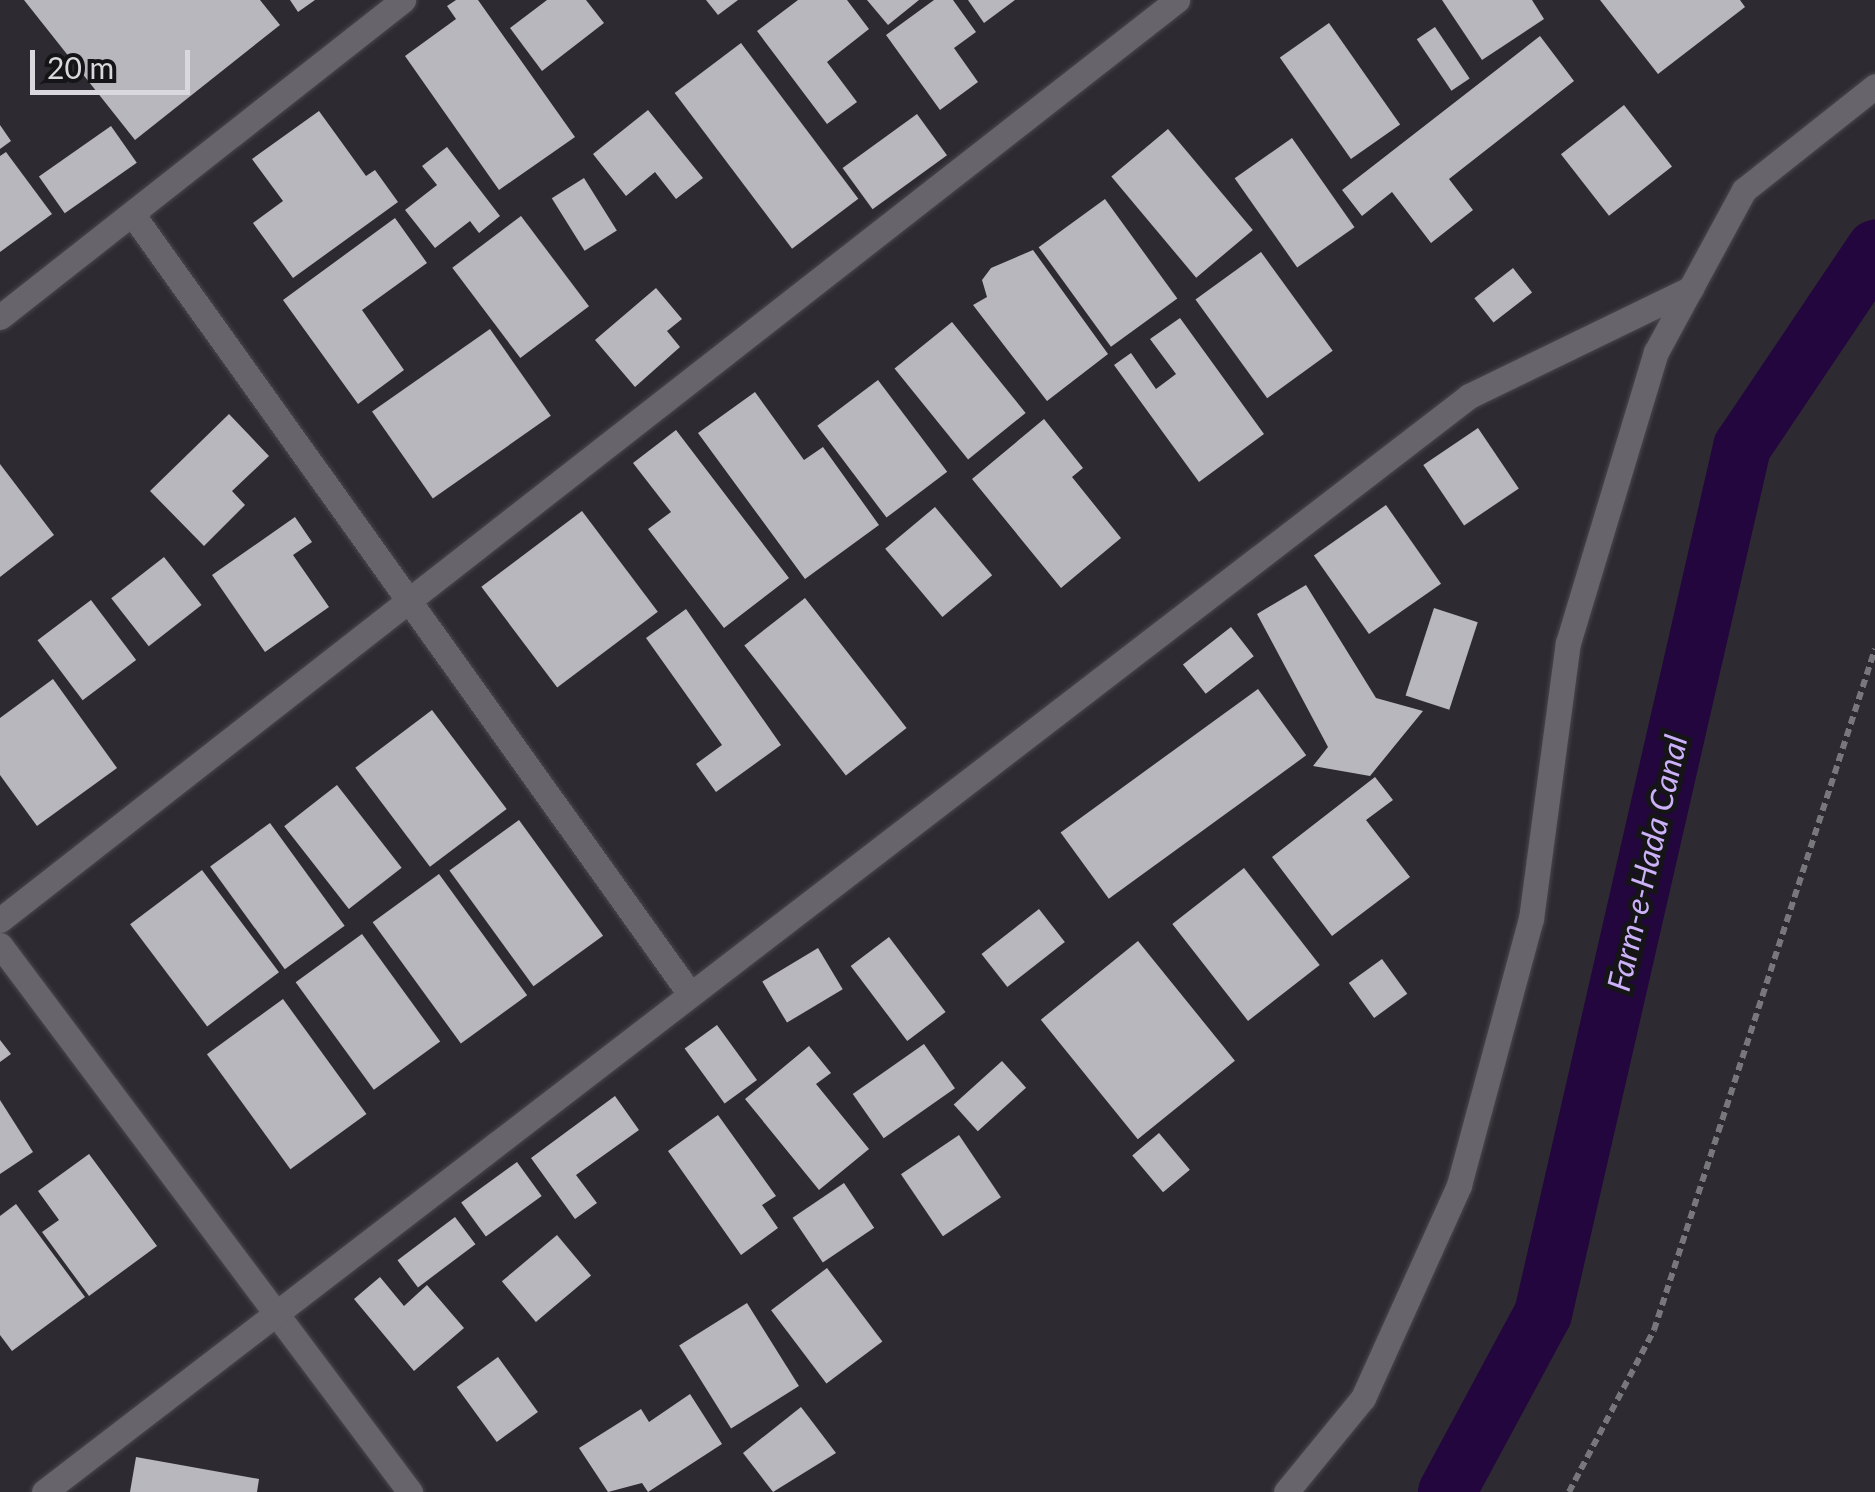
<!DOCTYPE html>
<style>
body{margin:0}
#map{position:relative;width:1875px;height:1492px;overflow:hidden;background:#2d2b31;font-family:Lato,sans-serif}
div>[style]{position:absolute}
.canal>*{height:58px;margin:-29px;padding:0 29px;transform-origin:29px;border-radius:29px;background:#23063e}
.building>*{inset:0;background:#b9b7be;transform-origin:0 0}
.path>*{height:6px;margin-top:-3px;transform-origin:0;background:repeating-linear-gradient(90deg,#78777c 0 8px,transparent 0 13px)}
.roads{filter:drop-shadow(0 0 2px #49474c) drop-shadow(0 0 2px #49474c)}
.minor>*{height:25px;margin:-12.5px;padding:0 12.5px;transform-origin:12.5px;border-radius:12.5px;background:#67646b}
.tertiary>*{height:25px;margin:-12.5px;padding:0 12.5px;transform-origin:12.5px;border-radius:12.5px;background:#67646b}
span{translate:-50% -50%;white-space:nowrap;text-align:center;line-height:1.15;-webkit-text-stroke:10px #151417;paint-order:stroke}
.water-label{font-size:32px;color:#ccb1f8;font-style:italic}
.scale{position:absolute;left:30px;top:50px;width:160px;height:45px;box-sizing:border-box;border:5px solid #d9d8dc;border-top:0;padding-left:12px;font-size:30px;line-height:35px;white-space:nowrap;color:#d9d8dc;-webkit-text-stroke:8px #151417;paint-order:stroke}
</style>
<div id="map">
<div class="canal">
<div style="left:1447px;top:1492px;width:202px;rotate:-61.7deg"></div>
<div style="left:1543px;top:1314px;width:890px;rotate:-77.07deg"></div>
<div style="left:1742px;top:447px;width:239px;rotate:-56.1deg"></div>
</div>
<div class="building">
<div style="clip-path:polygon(24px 0,260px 0,280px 25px,135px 140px)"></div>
<div style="clip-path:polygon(290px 0,315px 0,298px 12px)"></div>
<div style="clip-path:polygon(456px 0,478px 0,575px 137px,499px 190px,405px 56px,456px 19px,447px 6px)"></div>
<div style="clip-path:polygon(547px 0,586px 0,604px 23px,542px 71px,510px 28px)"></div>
<div style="clip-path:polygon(706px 0,738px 0,718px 15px)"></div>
<div style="clip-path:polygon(798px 0,847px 0,869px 29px,827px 62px,857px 102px,827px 124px,757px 31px)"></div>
<div style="clip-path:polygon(867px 0,919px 0,888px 25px)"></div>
<div style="clip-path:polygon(934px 0,953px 0,976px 32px,954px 48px,978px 82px,940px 110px,886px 35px)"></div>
<div style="clip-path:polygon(968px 0,1015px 0,984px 23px)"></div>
<div style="clip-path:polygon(1442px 0,1532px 0,1544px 19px,1482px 60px)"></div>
<div style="clip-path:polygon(1600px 0,1740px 0,1745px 7px,1658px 74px)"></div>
<div style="left:1329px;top:23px;width:124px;height:60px;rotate:55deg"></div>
<div style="left:1435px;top:27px;width:62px;height:22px;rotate:56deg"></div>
<div style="clip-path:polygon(1540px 36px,1574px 81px,1449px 179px,1473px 210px,1431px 243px,1392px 192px,1362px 216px,1342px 190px)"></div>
<div style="left:741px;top:43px;width:195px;height:83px;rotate:53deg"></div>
<div style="left:1624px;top:105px;width:78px;height:80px;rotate:52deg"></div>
<div style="clip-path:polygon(648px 110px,703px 178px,676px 199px,655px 172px,626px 196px,593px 154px)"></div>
<div style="clip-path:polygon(319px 111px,366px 176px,375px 170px,398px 202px,293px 278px,253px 223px,283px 201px,252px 159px)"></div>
<div style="left:917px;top:114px;width:51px;height:92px;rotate:54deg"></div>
<div style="clip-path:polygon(0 125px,11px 141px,0 149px)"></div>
<div style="left:111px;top:126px;width:45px;height:88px;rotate:55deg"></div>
<div style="left:1168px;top:129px;width:132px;height:74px;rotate:50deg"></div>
<div style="left:1292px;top:138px;width:109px;height:70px;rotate:55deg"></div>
<div style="clip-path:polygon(447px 147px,500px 216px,479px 233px,470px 221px,435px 248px,405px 210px,437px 185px,422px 166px)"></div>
<div style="clip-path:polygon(6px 152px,52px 214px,0 252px,0 156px)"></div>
<div style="left:584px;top:178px;width:62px;height:38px;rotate:58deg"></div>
<div style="left:1105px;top:199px;width:123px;height:82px;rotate:54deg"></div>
<div style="left:521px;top:216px;width:113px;height:86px;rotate:53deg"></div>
<div style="clip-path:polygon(395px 218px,427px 263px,362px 310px,404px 370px,358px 404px,283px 300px)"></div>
<div style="clip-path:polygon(1033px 250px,1108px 354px,1047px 401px,973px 305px,987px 297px,982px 280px,991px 268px)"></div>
<div style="left:1261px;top:252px;width:122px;height:81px;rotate:54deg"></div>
<div style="left:1513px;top:268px;width:31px;height:49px;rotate:52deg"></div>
<div style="clip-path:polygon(656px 288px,682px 319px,667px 331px,680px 347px,635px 387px,595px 340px)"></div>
<div style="clip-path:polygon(1180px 318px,1264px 434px,1199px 482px,1114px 365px,1131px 353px,1156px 389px,1176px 374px,1150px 339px)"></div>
<div style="left:952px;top:322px;width:117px;height:74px;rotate:51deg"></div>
<div style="left:490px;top:329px;width:106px;height:144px;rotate:55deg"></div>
<div style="left:878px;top:380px;width:115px;height:76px;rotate:53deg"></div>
<div style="clip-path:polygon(755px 392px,804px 460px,823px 447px,879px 525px,805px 579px,698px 433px)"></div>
<div style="clip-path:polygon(229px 414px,269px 456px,232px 491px,245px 505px,204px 546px,150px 491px)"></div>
<div style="clip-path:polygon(1044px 419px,1083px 468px,1072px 477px,1121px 538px,1061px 588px,972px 479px)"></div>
<div style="left:1478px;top:428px;width:73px;height:66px;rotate:56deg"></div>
<div style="clip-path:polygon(676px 430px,789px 578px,724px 628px,648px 529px,671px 512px,633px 463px)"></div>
<div style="clip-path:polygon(0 464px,54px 535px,0 577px)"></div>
<div style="left:1386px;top:505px;width:96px;height:88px;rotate:55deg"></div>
<div style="left:935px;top:507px;width:89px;height:65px;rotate:50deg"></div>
<div style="left:582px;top:511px;width:126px;height:126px;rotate:53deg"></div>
<div style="clip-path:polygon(295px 517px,312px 542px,293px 555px,329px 607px,265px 652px,212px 575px)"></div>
<div style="left:164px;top:557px;width:61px;height:67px;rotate:52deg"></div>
<div style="clip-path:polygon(1306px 585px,1376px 698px,1423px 711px,1370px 776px,1313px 766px,1328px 747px,1257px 614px)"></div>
<div style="left:805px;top:598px;width:165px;height:77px;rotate:52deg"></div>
<div style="left:91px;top:600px;width:75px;height:67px;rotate:53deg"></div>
<div style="left:1434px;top:608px;width:46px;height:92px;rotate:18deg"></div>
<div style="clip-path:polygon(686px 609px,781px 745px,716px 792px,696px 764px,722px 745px,646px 638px)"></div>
<div style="left:1231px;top:627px;width:37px;height:61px;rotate:52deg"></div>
<div style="clip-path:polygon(53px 679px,117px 768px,37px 826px,0 775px,0 718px)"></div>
<div style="left:1258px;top:689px;width:82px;height:244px;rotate:54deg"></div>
<div style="left:432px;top:710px;width:124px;height:96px;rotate:53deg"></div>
<div style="clip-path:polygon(1375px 777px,1393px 800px,1366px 820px,1410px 877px,1332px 936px,1272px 857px)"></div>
<div style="left:337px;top:785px;width:105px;height:67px;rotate:52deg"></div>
<div style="left:519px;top:820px;width:143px;height:86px;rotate:54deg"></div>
<div style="left:270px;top:823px;width:127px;height:74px;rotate:54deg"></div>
<div style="left:1244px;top:868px;width:123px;height:91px;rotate:52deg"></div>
<div style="left:202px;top:870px;width:128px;height:90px;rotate:53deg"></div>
<div style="left:439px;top:874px;width:150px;height:82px;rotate:54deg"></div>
<div style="left:1039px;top:909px;width:42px;height:73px;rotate:52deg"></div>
<div style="left:362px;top:934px;width:133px;height:82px;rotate:54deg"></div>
<div style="left:889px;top:937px;width:94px;height:48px;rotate:53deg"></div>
<div style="left:1138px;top:941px;width:154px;height:125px;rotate:51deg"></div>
<div style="left:818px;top:948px;width:48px;height:65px;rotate:59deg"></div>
<div style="left:1382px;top:959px;width:43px;height:41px;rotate:54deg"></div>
<div style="left:283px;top:999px;width:142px;height:94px;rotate:54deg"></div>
<div style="left:717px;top:1025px;width:68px;height:40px;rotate:54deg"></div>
<div style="clip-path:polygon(0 1040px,11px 1054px,0 1062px)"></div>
<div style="left:924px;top:1044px;width:54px;height:87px;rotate:55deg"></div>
<div style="clip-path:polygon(809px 1046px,831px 1073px,816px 1084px,869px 1149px,819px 1190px,745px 1099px)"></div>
<div style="left:1002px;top:1061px;width:36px;height:65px;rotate:48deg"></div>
<div style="clip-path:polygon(615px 1096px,639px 1130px,576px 1175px,597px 1203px,575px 1219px,531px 1158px)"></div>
<div style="clip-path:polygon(0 1100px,33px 1152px,0 1174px)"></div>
<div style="clip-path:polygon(718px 1115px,776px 1196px,762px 1205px,778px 1228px,741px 1255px,668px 1151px)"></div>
<div style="left:1159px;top:1133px;width:48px;height:35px;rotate:50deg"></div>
<div style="left:959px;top:1135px;width:75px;height:70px;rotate:56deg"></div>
<div style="clip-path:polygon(89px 1154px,157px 1246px,89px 1296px,42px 1232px,59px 1220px,38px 1191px)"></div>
<div style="left:517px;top:1162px;width:42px;height:69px;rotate:54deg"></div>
<div style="left:844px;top:1183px;width:54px;height:62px;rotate:56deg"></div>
<div style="clip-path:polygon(16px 1204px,85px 1297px,12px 1351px,0 1335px,0 1216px)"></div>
<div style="left:455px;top:1217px;width:34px;height:72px;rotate:53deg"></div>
<div style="left:557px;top:1235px;width:53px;height:72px;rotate:50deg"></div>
<div style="left:827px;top:1268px;width:92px;height:70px;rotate:53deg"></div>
<div style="clip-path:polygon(380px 1277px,404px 1306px,427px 1285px,464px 1328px,414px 1371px,354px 1299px)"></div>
<div style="left:747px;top:1303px;width:98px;height:80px;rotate:58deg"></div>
<div style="left:498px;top:1357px;width:68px;height:51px;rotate:54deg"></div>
<div style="clip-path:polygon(690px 1394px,722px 1444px,648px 1492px,642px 1483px,608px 1492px,579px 1448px,641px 1409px,649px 1422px)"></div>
<div style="clip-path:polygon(801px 1407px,836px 1453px,773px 1492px,743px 1453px)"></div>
<div style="clip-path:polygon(136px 1457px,259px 1479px,257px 1492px,130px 1492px)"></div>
</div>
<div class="path">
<div style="left:1569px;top:1492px;width:183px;rotate:-62.3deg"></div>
<div style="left:1654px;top:1330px;width:716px;rotate:-72.02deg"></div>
</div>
<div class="roads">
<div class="minor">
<div style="left:133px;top:215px;width:958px;rotate:54.43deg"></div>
<div style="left:0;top:317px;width:513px;rotate:-38.19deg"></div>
<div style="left:0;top:920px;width:1494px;rotate:-38.01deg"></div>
<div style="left:0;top:945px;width:684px;rotate:53.15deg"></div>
<div style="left:44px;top:1492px;width:1798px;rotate:-37.56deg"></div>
<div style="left:1469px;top:396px;width:247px;rotate:-25.9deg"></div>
</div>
<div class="tertiary">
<div style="left:1286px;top:1492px;width:122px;rotate:-50.7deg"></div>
<div style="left:1363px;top:1398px;width:234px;rotate:-65.7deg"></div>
<div style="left:1459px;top:1185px;width:276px;rotate:-74.9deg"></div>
<div style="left:1531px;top:919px;width:278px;rotate:-82.4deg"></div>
<div style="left:1568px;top:643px;width:304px;rotate:-73.2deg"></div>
<div style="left:1656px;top:352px;width:184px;rotate:-61.5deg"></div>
<div style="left:1744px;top:190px;width:167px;rotate:-38.4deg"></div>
</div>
</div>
<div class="water-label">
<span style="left:1647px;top:863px;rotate:-77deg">Farm-e-Hada Canal</span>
</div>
<div class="scale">20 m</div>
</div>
